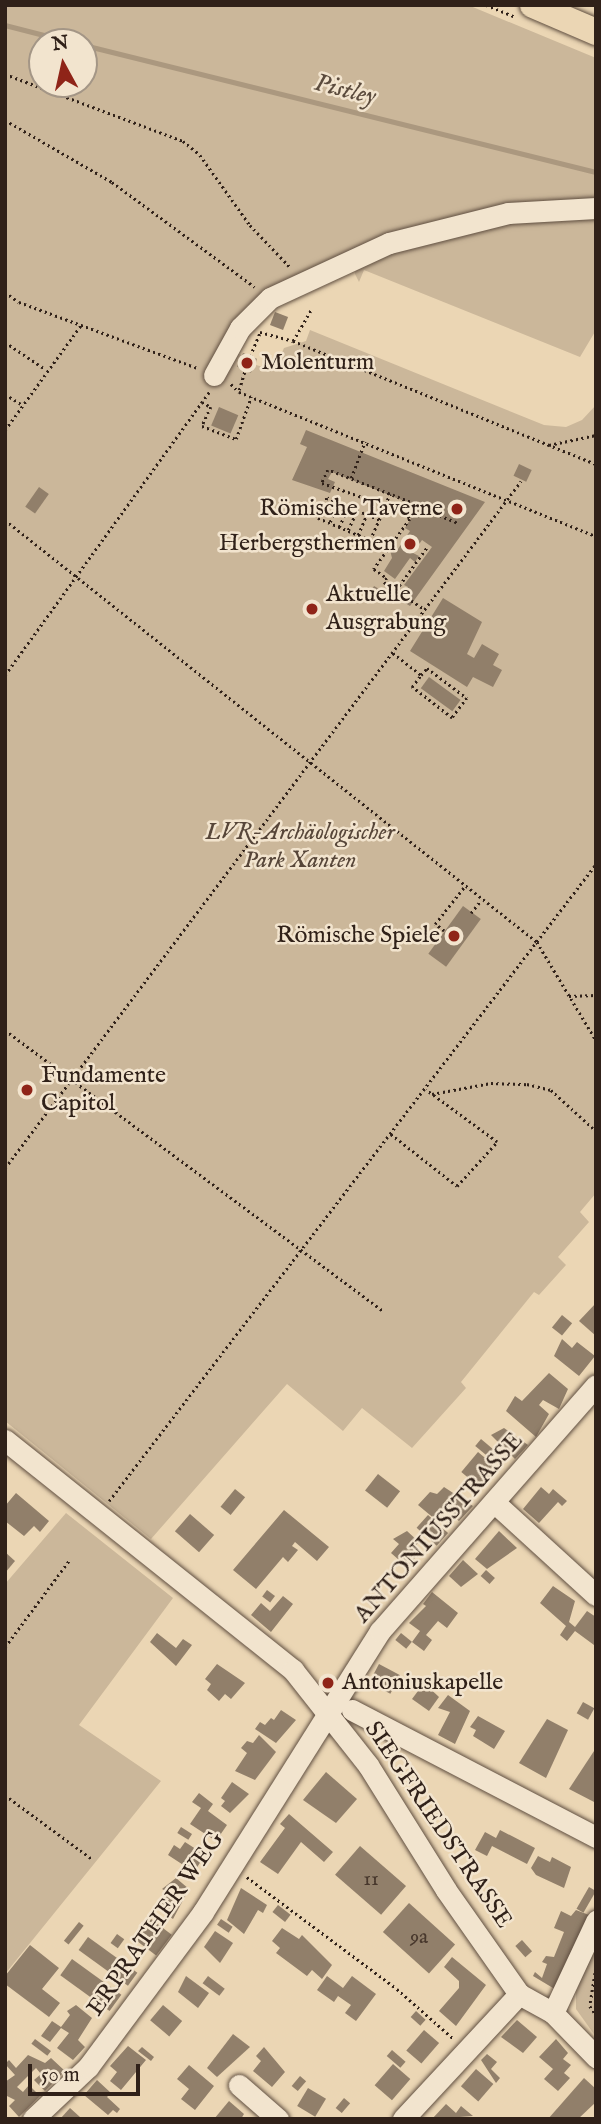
<!DOCTYPE html>
<meta charset="utf-8">
<style>
body{margin:0}
#map{position:relative;width:601px;height:2124px;overflow:hidden;background:#ebd6b4;font-family:"IM FELL English",serif}
div>[style]{position:absolute}
.green>*{inset:0;background:#cbb79a}
.stream>*{height:4.5px;margin:-2.25px;padding:0 2.25px;transform-origin:2.25px;border-radius:2.25px;background:#ab987f}
.building>*{inset:0;background:#917f6a;transform-origin:0 0}
.path>*{height:2.5px;margin-top:-1.25px;transform-origin:0;background:repeating-linear-gradient(90deg,#302119 0 2px,transparent 0 5.5px)}
.roads{filter:drop-shadow(0 0 2px #5f4e40) drop-shadow(0 0 2px #5f4e40)}
.minor>*{height:21px;margin:-10.5px;padding:0 10.5px;transform-origin:10.5px;border-radius:10.5px;background:#f2e4ce}
.major>*{height:26px;margin:-13px;padding:0 13px;transform-origin:13px;border-radius:13px;background:#ebd6b4}
.dots>*{width:19px;height:19px;translate:-50% -50%;box-sizing:border-box;border:4px solid #f2e4ce;border-radius:50%}
span{translate:-50% -50%;white-space:nowrap;text-align:center;line-height:1.15;-webkit-text-stroke:5px #f2e4ce;paint-order:stroke}
.number-label{font-size:21px;color:#48382d}
.number-label span{-webkit-text-stroke-width:0}
.poi-label{font-size:24px;color:#302119}
.left{translate:0 -50%;text-align:left}
.right{translate:-100% -50%;text-align:right}
.park-label{font-size:24px;color:#574639;font-style:italic}
.street-label{font-size:24px;color:#302119}
.water-label{font-size:26px;color:#5b4b3d;font-style:italic}
.frame{position:absolute;inset:0;border:7px solid #302119;pointer-events:none}
.north{position:absolute;left:28px;top:28px;width:70px;height:70px;box-sizing:border-box;background:#f2e4ce;border:2px solid #a49686;border-radius:50%;rotate:352deg;font-size:19px;font-weight:700;line-height:28px;text-align:center;color:#302119}
.north::after{content:'';display:block;margin:auto;width:24px;height:32px;background:#8f2418;clip-path:polygon(50% 0,100% 100%,50% 72%,0 100%)}
.scale{position:absolute;left:28px;top:2064px;width:112px;height:32px;box-sizing:border-box;border:4px solid #302119;border-top:0;padding-left:9px;font-size:21px;line-height:24px;white-space:nowrap;color:#302119;-webkit-text-stroke:5px #f2e4ce;paint-order:stroke}
</style>
<div id="map">
<div class="green">
<div style="clip-path:polygon(evenodd,5px 5px,468px 5px,596px 58px,596px 202px,499px 208px,267px 293px,224px 350px,257px 359px,256px 365px,274px 370px,284px 348px,306px 341px,310px 330px,544px 425px,566px 427px,582px 420px,596px 405px,596px 1193px,580px 1212px,589px 1222px,558px 1257px,566px 1265px,539px 1295px,534px 1292px,461px 1382px,466px 1388px,412px 1448px,362px 1408px,343px 1431px,287px 1384px,151px 1539px,5px 1421px,5px 5px,42px 42px,84px 42px,84px 84px,42px 84px,42px 42px)"></div>
<div style="clip-path:polygon(596px 214px,596px 330px,580px 357px,364px 270px,359px 282px,355px 274px,356px 264px,463px 227px)"></div>
<div style="clip-path:polygon(66px 1513px,173px 1598px,79px 1725px,161px 1781px,5px 1974px,5px 1584px)"></div>
<div style="clip-path:polygon(596px 1941px,596px 2037px,576px 2009px,576px 1992px)"></div>
</div>
<div class="stream">
<div style="left:5px;top:25px;width:68px;rotate:14.4deg"></div>
<div style="left:84px;top:45px;width:528px;rotate:13.93deg"></div>
</div>
<div class="building">
<div style="left:275px;top:312px;width:14px;height:14px;rotate:21deg"></div>
<div style="left:243px;top:353px;width:15px;height:15px;rotate:23deg"></div>
<div style="left:219px;top:407px;width:21px;height:20px;rotate:23deg"></div>
<div style="clip-path:polygon(306px 430px,485px 502px,410px 606px,400px 600px,408px 587px,404px 585px,432px 547px,422px 540px,413px 553px,419px 556px,415px 562px,410px 558px,395px 579px,384px 571px,392px 558px,390px 550px,398px 549px,410px 531px,405px 528px,411px 518px,410px 510px,419px 507px,332px 472px,328px 479px,335px 482px,330px 493px,292px 480px,307px 447px,300px 444px)"></div>
<div style="left:519px;top:464px;width:14px;height:13px;rotate:25deg"></div>
<div style="left:39px;top:487px;width:12px;height:24px;rotate:35deg"></div>
<div style="clip-path:polygon(374px 586px,389px 595px,386px 599px,372px 590px)"></div>
<div style="clip-path:polygon(443px 598px,482px 622px,467px 654px,474px 658px,482px 644px,499px 654px,493px 665px,502px 670px,493px 687px,473px 677px,467px 687px,410px 651px)"></div>
<div style="left:429px;top:677px;width:39px;height:14px;rotate:36deg"></div>
<div style="left:463px;top:906px;width:22px;height:59px;rotate:36deg"></div>
<div style="clip-path:polygon(596px 1303px,596px 1336px,579px 1321px)"></div>
<div style="left:562px;top:1315px;width:13px;height:16px;rotate:39deg"></div>
<div style="clip-path:polygon(562px 1339px,572px 1348px,577px 1342px,595px 1356px,579px 1376px,554px 1356px)"></div>
<div style="clip-path:polygon(549px 1373px,568px 1389px,559px 1409px,543px 1400px,539px 1405px,549px 1414px,536px 1437px,506px 1411px,515px 1396px,522px 1401px)"></div>
<div style="clip-path:polygon(504px 1428px,528px 1445px,515px 1459px,491px 1435px)"></div>
<div style="left:481px;top:1439px;width:17px;height:9px;rotate:40deg"></div>
<div style="left:478px;top:1452px;width:25px;height:26px;rotate:40deg"></div>
<div style="left:378px;top:1474px;width:28px;height:21px;rotate:38deg"></div>
<div style="clip-path:polygon(444px 1487px,473px 1506px,459px 1521px,446px 1510px,436px 1520px,418px 1505px,430px 1492px,437px 1494px)"></div>
<div style="clip-path:polygon(541px 1487px,549px 1494px,553px 1489px,567px 1501px,562px 1506px,558px 1502px,539px 1523px,523px 1509px)"></div>
<div style="left:235px;top:1489px;width:13px;height:23px;rotate:39deg"></div>
<div style="clip-path:polygon(16px 1493px,49px 1521px,40px 1532px,34px 1526px,24px 1536px,5px 1521px,5px 1506px)"></div>
<div style="clip-path:polygon(284px 1510px,329px 1547px,317px 1561px,295px 1542px,292px 1546px,298px 1550px,288px 1562px,283px 1557px,256px 1589px,233px 1570px)"></div>
<div style="left:190px;top:1514px;width:32px;height:23px;rotate:41deg"></div>
<div style="left:428px;top:1515px;width:27px;height:17px;rotate:42deg"></div>
<div style="clip-path:polygon(407px 1531px,419px 1542px,414px 1547px,420px 1552px,407px 1567px,391px 1553px,399px 1544px,393px 1539px)"></div>
<div style="clip-path:polygon(499px 1531px,517px 1548px,487px 1569px,475px 1559px)"></div>
<div style="clip-path:polygon(5px 1552px,15px 1561px,5px 1573px)"></div>
<div style="clip-path:polygon(463px 1560px,478px 1574px,461px 1587px,449px 1576px)"></div>
<div style="left:486px;top:1570px;width:12px;height:8px;rotate:42deg"></div>
<div style="clip-path:polygon(553px 1586px,575px 1601px,569px 1622px,575px 1627px,587px 1611px,596px 1617px,594px 1645px,575px 1631px,567px 1641px,560px 1635px,566px 1626px,540px 1603px)"></div>
<div style="left:267px;top:1590px;width:10px;height:8px;rotate:37deg"></div>
<div style="clip-path:polygon(432px 1592px,458px 1613px,447px 1628px,438px 1621px,426px 1635px,432px 1640px,424px 1651px,412px 1642px,420px 1631px,409px 1623px,426px 1606px,423px 1604px)"></div>
<div style="clip-path:polygon(283px 1596px,293px 1604px,271px 1632px,251px 1615px,261px 1603px,270px 1611px)"></div>
<div style="clip-path:polygon(157px 1633px,176px 1648px,183px 1639px,192px 1645px,176px 1666px,150px 1642px)"></div>
<div style="left:401px;top:1633px;width:14px;height:9px;rotate:39deg"></div>
<div style="clip-path:polygon(217px 1664px,245px 1683px,231px 1699px,225px 1694px,219px 1701px,207px 1690px,211px 1684px,205px 1679px)"></div>
<div style="left:379px;top:1664px;width:24px;height:21px;rotate:28deg"></div>
<div style="clip-path:polygon(424px 1683px,439px 1697px,429px 1711px,412px 1699px)"></div>
<div style="clip-path:polygon(448px 1695px,470px 1711px,455px 1744px,438px 1735px,450px 1712px,438px 1708px)"></div>
<div style="left:583px;top:1702px;width:13px;height:13px;rotate:29deg"></div>
<div style="clip-path:polygon(281px 1710px,296px 1720px,276px 1743px,255px 1729px,260px 1722px,265px 1725px,271px 1718px,274px 1720px)"></div>
<div style="clip-path:polygon(478px 1716px,505px 1731px,494px 1749px,473px 1736px,476px 1730px,470px 1727px)"></div>
<div style="clip-path:polygon(547px 1719px,568px 1730px,546px 1778px,519px 1763px)"></div>
<div style="clip-path:polygon(259px 1735px,276px 1752px,255px 1780px,235px 1771px,247px 1753px,241px 1748px,247px 1741px,253px 1743px)"></div>
<div style="clip-path:polygon(596px 1748px,596px 1803px,569px 1789px)"></div>
<div style="clip-path:polygon(326px 1772px,357px 1799px,336px 1823px,303px 1800px)"></div>
<div style="clip-path:polygon(232px 1782px,249px 1794px,230px 1813px,221px 1806px,225px 1801px,221px 1798px)"></div>
<div style="clip-path:polygon(199px 1793px,213px 1804px,208px 1811px,227px 1825px,216px 1841px,190px 1824px,201px 1808px,192px 1802px)"></div>
<div style="clip-path:polygon(289px 1814px,333px 1852px,324px 1862px,301px 1842px,278px 1874px,260px 1862px,285px 1828px,280px 1824px)"></div>
<div style="left:181px;top:1827px;width:13px;height:7px;rotate:32deg"></div>
<div style="clip-path:polygon(500px 1830px,535px 1848px,527px 1864px,492px 1846px,487px 1856px,475px 1850px,485px 1832px,496px 1838px)"></div>
<div style="clip-path:polygon(185px 1842px,205px 1855px,194px 1872px,168px 1855px,174px 1845px,180px 1849px)"></div>
<div style="left:360px;top:1846px;width:61px;height:38px;rotate:41deg"></div>
<div style="clip-path:polygon(538px 1856px,550px 1862px,552px 1857px,571px 1867px,564px 1888px,536px 1875px,531px 1868px)"></div>
<div style="clip-path:polygon(176px 1878px,189px 1889px,173px 1919px,155px 1906px,166px 1891px,162px 1889px)"></div>
<div style="left:589px;top:1887px;width:8px;height:25px;rotate:30deg"></div>
<div style="clip-path:polygon(241px 1888px,267px 1905px,263px 1913px,258px 1910px,244px 1934px,227px 1920px)"></div>
<div style="left:409px;top:1903px;width:62px;height:39px;rotate:42deg"></div>
<div style="left:278px;top:1905px;width:16px;height:9px;rotate:38deg"></div>
<div style="clip-path:polygon(576px 1910px,589px 1915px,558px 1991px,533px 1976px,535px 1972px,542px 1978px,547px 1964px,542px 1962px,546px 1956px,554px 1957px,564px 1932px,554px 1928px,561px 1911px,571px 1916px)"></div>
<div style="left:151px;top:1919px;width:26px;height:26px;rotate:37deg"></div>
<div style="left:221px;top:1919px;width:14px;height:7px;rotate:34deg"></div>
<div style="left:79px;top:1922px;width:6px;height:24px;rotate:39deg"></div>
<div style="clip-path:polygon(282px 1928px,299px 1939px,302px 1935px,332px 1965px,322px 1979px,312px 1970px,307px 1976px,276px 1953px,280px 1948px,272px 1941px)"></div>
<div style="clip-path:polygon(215px 1931px,233px 1943px,220px 1963px,204px 1947px)"></div>
<div style="left:117px;top:1934px;width:9px;height:11px;rotate:36deg"></div>
<div style="left:88px;top:1937px;width:61px;height:16px;rotate:36deg"></div>
<div style="left:522px;top:1940px;width:15px;height:9px;rotate:48deg"></div>
<div style="clip-path:polygon(30px 1945px,59px 1968px,42px 1989px,60px 2003px,49px 2017px,5px 1984px,5px 1976px)"></div>
<div style="clip-path:polygon(452px 1957px,486px 1985px,456px 2026px,439px 2011px,459px 1988px,459px 1981px,444px 1967px)"></div>
<div style="left:72px;top:1959px;width:61px;height:20px;rotate:36deg"></div>
<div style="clip-path:polygon(186px 1976px,209px 1993px,198px 2008px,178px 1992px)"></div>
<div style="left:208px;top:1976px;width:21px;height:9px;rotate:37deg"></div>
<div style="clip-path:polygon(327px 1976px,343px 1988px,352px 1976px,376px 1994px,356px 2021px,345px 2013px,351px 2005px,338px 1996px,334px 2002px,317px 1990px)"></div>
<div style="clip-path:polygon(76px 2005px,92px 2018px,78px 2040px,85px 2047px,73px 2060px,57px 2048px,69px 2033px,61px 2028px,50px 2042px,41px 2036px,52px 2021px,61px 2027px,70px 2015px,67px 2011px)"></div>
<div style="left:163px;top:2005px;width:25px;height:20px;rotate:40deg"></div>
<div style="left:416px;top:2011px;width:13px;height:8px;rotate:42deg"></div>
<div style="clip-path:polygon(517px 2020px,537px 2037px,523px 2053px,501px 2037px)"></div>
<div style="left:424px;top:2030px;width:20px;height:27px;rotate:41deg"></div>
<div style="clip-path:polygon(233px 2034px,250px 2047px,217px 2077px,207px 2068px)"></div>
<div style="left:35px;top:2039px;width:20px;height:6px;rotate:37deg"></div>
<div style="clip-path:polygon(556px 2039px,568px 2053px,563px 2059px,571px 2065px,564px 2073px,570px 2078px,558px 2091px,544px 2079px,553px 2069px,539px 2057px)"></div>
<div style="clip-path:polygon(128px 2046px,146px 2060px,121px 2090px,110px 2081px,117px 2072px,110px 2066px)"></div>
<div style="clip-path:polygon(142px 2047px,154px 2057px,151px 2061px,138px 2051px)"></div>
<div style="clip-path:polygon(264px 2047px,285px 2072px,272px 2087px,253px 2071px,261px 2061px,256px 2056px)"></div>
<div style="left:392px;top:2050px;width:18px;height:8px;rotate:41deg"></div>
<div style="clip-path:polygon(487px 2054px,497px 2062px,491px 2069px,500px 2078px,496px 2083px,481px 2060px)"></div>
<div style="clip-path:polygon(28px 2055px,45px 2063px,51px 2058px,65px 2071px,45px 2091px,34px 2080px,41px 2074px,36px 2068px,17px 2087px,23px 2092px,29px 2085px,40px 2096px,19px 2117px,9px 2106px,15px 2100px,5px 2095px,5px 2082px,15px 2075px,5px 2064px,9px 2060px,16px 2068px)"></div>
<div style="left:393px;top:2064px;width:23px;height:28px;rotate:41deg"></div>
<div style="clip-path:polygon(189px 2065px,214px 2086px,195px 2110px,181px 2099px,189px 2089px,177px 2079px)"></div>
<div style="left:476px;top:2069px;width:23px;height:23px;rotate:41deg"></div>
<div style="left:300px;top:2076px;width:8px;height:13px;rotate:40deg"></div>
<div style="clip-path:polygon(584px 2078px,596px 2089px,596px 2102px,578px 2119px,548px 2119px)"></div>
<div style="clip-path:polygon(97px 2080px,111px 2093px,107px 2097px,120px 2109px,117px 2113px,113px 2110px,108px 2115px,84px 2095px)"></div>
<div style="left:308px;top:2088px;width:21px;height:21px;rotate:31deg"></div>
<div style="left:344px;top:2098px;width:8px;height:13px;rotate:40deg"></div>
<div style="clip-path:polygon(229px 2101px,244px 2114px,241px 2119px,214px 2119px)"></div>
<div style="clip-path:polygon(446px 2104px,456px 2113px,461px 2106px,473px 2116px,432px 2119px)"></div>
<div style="clip-path:polygon(70px 2108px,80px 2117px,81px 2119px,60px 2119px)"></div>
</div>
<div class="path">
<div style="left:486px;top:5px;width:31px;rotate:22deg"></div>
<div style="left:5px;top:74px;width:190px;rotate:20.6deg"></div>
<div style="left:183px;top:141px;width:22px;rotate:39deg"></div>
<div style="left:200px;top:155px;width:86px;rotate:54.5deg"></div>
<div style="left:250px;top:225px;width:59px;rotate:46.4deg"></div>
<div style="left:5px;top:120px;width:124px;rotate:30.1deg"></div>
<div style="left:112px;top:182px;width:177px;rotate:36.3deg"></div>
<div style="left:5px;top:292px;width:17px;rotate:36deg"></div>
<div style="left:19px;top:302px;width:190px;rotate:20.3deg"></div>
<div style="left:293px;top:341px;width:327px;rotate:22.1deg"></div>
<div style="left:5px;top:342px;width:48px;rotate:34deg"></div>
<div style="left:250px;top:356px;width:26px;rotate:-67deg"></div>
<div style="left:260px;top:332px;width:34px;rotate:15deg"></div>
<div style="left:293px;top:341px;width:36px;rotate:-60deg"></div>
<div style="left:231px;top:384px;width:11px;rotate:45deg"></div>
<div style="left:239px;top:392px;width:385px;rotate:22deg"></div>
<div style="left:239px;top:390px;width:21px;rotate:-73deg"></div>
<div style="left:5px;top:394px;width:19px;rotate:32deg"></div>
<div style="left:202px;top:402px;width:10px;rotate:29deg"></div>
<div style="left:211px;top:407px;width:21px;rotate:115deg"></div>
<div style="left:202px;top:426px;width:36px;rotate:21deg"></div>
<div style="left:236px;top:439px;width:45px;rotate:-70.3deg"></div>
<div style="left:5px;top:430px;width:130px;rotate:-54.1deg"></div>
<div style="left:549px;top:445px;width:48px;rotate:-12deg"></div>
<div style="left:351px;top:478px;width:39px;rotate:-69deg"></div>
<div style="left:420px;top:506px;width:99px;rotate:-158.6deg"></div>
<div style="left:328px;top:470px;width:14px;rotate:115deg"></div>
<div style="left:322px;top:483px;width:88px;rotate:19.3deg"></div>
<div style="left:405px;top:512px;width:9px;rotate:54deg"></div>
<div style="left:410px;top:519px;width:62px;rotate:125.8deg"></div>
<div style="left:374px;top:569px;width:16px;rotate:35deg"></div>
<div style="left:387px;top:578px;width:5px;rotate:127deg"></div>
<div style="left:384px;top:582px;width:48px;rotate:34deg"></div>
<div style="left:419px;top:507px;width:42px;rotate:22.3deg"></div>
<div style="left:5px;top:520px;width:679px;rotate:38.42deg"></div>
<div style="left:537px;top:942px;width:114px;rotate:59deg"></div>
<div style="left:379px;top:520px;width:56px;rotate:-157.1deg"></div>
<div style="left:327px;top:498px;width:22px;rotate:114deg"></div>
<div style="left:318px;top:518px;width:56px;rotate:22.9deg"></div>
<div style="left:370px;top:540px;width:22px;rotate:-66deg"></div>
<div style="left:379px;top:520px;width:16px;rotate:-68deg"></div>
<div style="left:385px;top:505px;width:12px;rotate:-66deg"></div>
<div style="left:330px;top:522px;width:21px;rotate:-67deg"></div>
<div style="left:339px;top:527px;width:21px;rotate:-65deg"></div>
<div style="left:348px;top:530px;width:21px;rotate:-65deg"></div>
<div style="left:358px;top:535px;width:21px;rotate:-67deg"></div>
<div style="left:396px;top:590px;width:54px;rotate:-54deg"></div>
<div style="left:393px;top:653px;width:36px;rotate:38deg"></div>
<div style="left:421px;top:675px;width:9px;rotate:-49deg"></div>
<div style="left:427px;top:668px;width:50px;rotate:36.9deg"></div>
<div style="left:467px;top:698px;width:25px;rotate:127deg"></div>
<div style="left:452px;top:718px;width:51px;rotate:-142.2deg"></div>
<div style="left:412px;top:687px;width:15px;rotate:-53deg"></div>
<div style="left:5px;top:675px;width:349px;rotate:-54.2deg"></div>
<div style="left:471px;top:913px;width:16px;rotate:-52deg"></div>
<div style="left:444px;top:931px;width:11px;rotate:-142deg"></div>
<div style="left:435px;top:924px;width:48px;rotate:-51.7deg"></div>
<div style="left:569px;top:996px;width:27px;rotate:-2deg"></div>
<div style="left:5px;top:1030px;width:470px;rotate:36.6deg"></div>
<div style="left:432px;top:1094px;width:60px;rotate:-10.6deg"></div>
<div style="left:491px;top:1083px;width:36px;rotate:2deg"></div>
<div style="left:527px;top:1084px;width:25px;rotate:14deg"></div>
<div style="left:551px;top:1090px;width:61px;rotate:42.3deg"></div>
<div style="left:391px;top:1134px;width:84px;rotate:38.2deg"></div>
<div style="left:457px;top:1186px;width:59px;rotate:-47.7deg"></div>
<div style="left:497px;top:1142px;width:88px;rotate:-143.8deg"></div>
<div style="left:5px;top:1168px;width:859px;rotate:-53.09deg"></div>
<div style="left:109px;top:1501px;width:802px;rotate:-52.6deg"></div>
<div style="left:5px;top:1647px;width:109px;rotate:-53.5deg"></div>
<div style="left:5px;top:1795px;width:108px;rotate:36.3deg"></div>
<div style="left:247px;top:1877px;width:187px;rotate:36.7deg"></div>
<div style="left:397px;top:1989px;width:76px;rotate:41.3deg"></div>
<div style="left:596px;top:1968px;width:38px;rotate:99deg"></div>
<div style="left:590px;top:2006px;width:11px;rotate:56deg"></div>
</div>
<div class="roads">
<div class="minor">
<div style="left:214px;top:375px;width:54px;rotate:-61deg"></div>
<div style="left:240px;top:328px;width:42px;rotate:-45deg"></div>
<div style="left:270px;top:298px;width:131px;rotate:-24.8deg"></div>
<div style="left:389px;top:243px;width:123px;rotate:-14.1deg"></div>
<div style="left:508px;top:213px;width:88px;rotate:-3.3deg"></div>
<div style="left:5px;top:1440px;width:369px;rotate:38.6deg"></div>
<div style="left:293px;top:1670px;width:121px;rotate:51.7deg"></div>
<div style="left:368px;top:1765px;width:147px;rotate:58deg"></div>
<div style="left:446px;top:1890px;width:127px;rotate:54.9deg"></div>
<div style="left:519px;top:1994px;width:39px;rotate:29deg"></div>
<div style="left:553px;top:2013px;width:62px;rotate:45.7deg"></div>
<div style="left:494px;top:1502px;width:138px;rotate:42.4deg"></div>
<div style="left:352px;top:1710px;width:275px;rotate:27.5deg"></div>
<div style="left:553px;top:2013px;width:102px;rotate:-64.9deg"></div>
<div style="left:239px;top:2085px;width:52px;rotate:41.1deg"></div>
<div style="left:33px;top:2119px;width:76px;rotate:-43.4deg"></div>
<div style="left:88px;top:2067px;width:193px;rotate:-53.4deg"></div>
<div style="left:203px;top:1912px;width:332px;rotate:-57.8deg"></div>
<div style="left:380px;top:1631px;width:327px;rotate:-48.7deg"></div>
<div style="left:403px;top:2119px;width:171px;rotate:-47.1deg"></div>
</div>
<div class="major">
<div style="left:533px;top:5px;width:69px;rotate:23.2deg"></div>
</div>
</div>
<div class="dots">
<div style="left:247px;top:363px;background:#8f2418"></div>
<div style="left:457px;top:509px;background:#8f2418"></div>
<div style="left:410px;top:544px;background:#8f2418"></div>
<div style="left:312px;top:609px;background:#8f2418"></div>
<div style="left:454px;top:936px;background:#8f2418"></div>
<div style="left:27px;top:1090px;background:#8f2418"></div>
<div style="left:328px;top:1683px;background:#8f2418"></div>
</div>
<div class="number-label">
<span style="left:371px;top:1880px">11</span>
<span style="left:419px;top:1938px">9a</span>
</div>
<div class="poi-label">
<span class="left" style="left:261px;top:363px">Molenturm</span>
<span class="right" style="left:443px;top:509px">Römische Taverne</span>
<span class="right" style="left:396px;top:544px">Herbergsthermen</span>
<span class="left" style="left:326px;top:609px">Aktuelle<br>Ausgrabung</span>
<span class="right" style="left:440px;top:936px">Römische Spiele</span>
<span class="left" style="left:41px;top:1090px">Fundamente<br>Capitol</span>
<span class="left" style="left:342px;top:1683px">Antoniuskapelle</span>
</div>
<div class="park-label">
<span style="left:300px;top:847px">LVR-Archäologischer<br>Park Xanten</span>
</div>
<div class="street-label">
<span style="left:439px;top:1528px;rotate:-49deg">ANTONIUSSTRASSE</span>
<span style="left:438px;top:1825px;rotate:56deg">SIEGFRIEDSTRASSE</span>
<span style="left:156px;top:1924px;rotate:-55deg">ERPRATHER WEG</span>
</div>
<div class="water-label">
<span style="left:345px;top:90px;rotate:14deg">Pistley</span>
</div>
<div class="frame"></div>
<div class="north">N</div>
<div class="scale">50 m</div>
</div>
